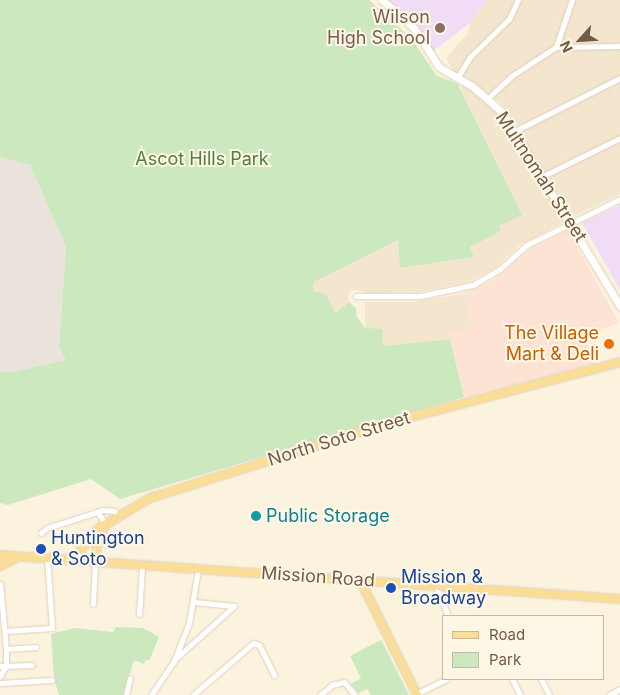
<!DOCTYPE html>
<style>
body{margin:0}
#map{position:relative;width:620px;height:695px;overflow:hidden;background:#fcf3df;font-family:Inter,sans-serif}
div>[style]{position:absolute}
.residential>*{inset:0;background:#f3e5ce}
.commercial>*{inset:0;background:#fce3d3}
.industrial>*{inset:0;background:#eae3db}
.education>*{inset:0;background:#f0dcf7}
.green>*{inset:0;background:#cce8bf}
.roads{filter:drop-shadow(0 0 1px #dfd0bc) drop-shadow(0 0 1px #dfd0bc)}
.street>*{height:5px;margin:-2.5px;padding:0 2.5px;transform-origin:2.5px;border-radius:2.5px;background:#fff}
.secondary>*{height:7px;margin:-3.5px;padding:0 3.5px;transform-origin:3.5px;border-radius:3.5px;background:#fff}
.primary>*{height:8px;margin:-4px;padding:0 4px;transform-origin:4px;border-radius:4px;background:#fade98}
.dots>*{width:14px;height:14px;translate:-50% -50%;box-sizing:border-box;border:2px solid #fff7e5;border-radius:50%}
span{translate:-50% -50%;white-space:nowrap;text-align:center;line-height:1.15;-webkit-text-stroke:4px #fff7e5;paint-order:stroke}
.education-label{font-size:18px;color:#785e54}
.right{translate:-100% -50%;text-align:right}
.park-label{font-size:18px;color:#4f7d42}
.street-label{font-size:18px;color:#715a48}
.food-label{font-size:18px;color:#c56008}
.culture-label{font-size:18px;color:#0d838f}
.left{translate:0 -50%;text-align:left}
.transit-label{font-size:18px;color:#164399}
.legend{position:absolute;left:442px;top:615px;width:162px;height:65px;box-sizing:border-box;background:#fff7e5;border:1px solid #c6b8a6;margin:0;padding:6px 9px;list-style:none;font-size:15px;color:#715a48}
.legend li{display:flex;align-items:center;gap:10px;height:25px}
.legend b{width:25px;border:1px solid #c6b8a6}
.north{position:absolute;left:555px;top:15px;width:50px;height:50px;-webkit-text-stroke:4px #fff7e5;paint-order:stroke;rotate:244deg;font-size:14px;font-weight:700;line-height:20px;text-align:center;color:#715a48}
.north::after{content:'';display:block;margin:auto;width:18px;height:22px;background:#715a48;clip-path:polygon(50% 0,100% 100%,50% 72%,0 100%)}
</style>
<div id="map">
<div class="residential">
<div style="clip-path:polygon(487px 0,620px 0,620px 76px,519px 126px,502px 104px,455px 73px,446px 58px,468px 33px,470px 23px)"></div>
<div style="clip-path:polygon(620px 78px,620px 194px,574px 216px,546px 179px,565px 221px,518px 246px,496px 267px,468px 282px,418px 292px,368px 293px,353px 289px,348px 295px,349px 302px,335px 313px,313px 291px,314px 282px,398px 240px,400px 268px,474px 257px,470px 247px,501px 231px,498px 226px,522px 215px,462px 91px,460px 80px,472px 86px,515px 130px)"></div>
<div style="clip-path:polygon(463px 294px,473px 329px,449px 333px,450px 339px,383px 346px,365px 328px,365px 302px,412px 302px)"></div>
</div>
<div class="commercial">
<div style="clip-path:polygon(568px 230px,619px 323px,584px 335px,595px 364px,464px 397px,449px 333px,473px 328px,463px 294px,492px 281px,532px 248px)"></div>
</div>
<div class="industrial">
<div style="clip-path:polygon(0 157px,30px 165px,66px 247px,59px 346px,67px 360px,14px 372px,0 372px)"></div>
</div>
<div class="education">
<div style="clip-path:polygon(389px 0,487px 0,470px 23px,433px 51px,405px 13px)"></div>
<div style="clip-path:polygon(620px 205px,620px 288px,619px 288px,582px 223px)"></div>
</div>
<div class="green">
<div style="clip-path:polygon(0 0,369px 0,412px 39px,436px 75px,458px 84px,522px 215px,499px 226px,501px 231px,470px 247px,474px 257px,400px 268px,398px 240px,314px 282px,313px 291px,326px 294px,335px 313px,349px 302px,356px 308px,357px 317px,365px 328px,382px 329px,383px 346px,450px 339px,464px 397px,120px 499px,91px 479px,8px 505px,0 503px,0 372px,14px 372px,66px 360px,59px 347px,66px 247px,30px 165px,0 157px)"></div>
<div style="clip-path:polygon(116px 627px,143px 628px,159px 637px,149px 661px,146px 659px,144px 664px,134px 660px,123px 695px,59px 695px,54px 679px,51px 634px,75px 628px,113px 632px)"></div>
<div style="clip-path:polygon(381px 640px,409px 695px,371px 695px,367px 689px,358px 693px,351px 684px,361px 678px,350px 656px)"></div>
</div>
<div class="roads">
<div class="street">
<div style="left:556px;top:47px;width:64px;rotate:-0.9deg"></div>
<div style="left:457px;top:78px;width:25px;rotate:-58deg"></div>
<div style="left:470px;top:57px;width:54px;rotate:-44.3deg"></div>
<div style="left:509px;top:19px;width:21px;rotate:-65deg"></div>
<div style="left:488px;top:98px;width:34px;rotate:-43deg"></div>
<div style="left:513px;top:75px;width:51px;rotate:-33.1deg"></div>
<div style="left:556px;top:47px;width:50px;rotate:-71.2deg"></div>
<div style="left:515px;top:131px;width:118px;rotate:-26.8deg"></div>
<div style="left:543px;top:176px;width:86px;rotate:-26.3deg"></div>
<div style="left:356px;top:296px;width:64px"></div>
<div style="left:420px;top:296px;width:54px;rotate:-11.7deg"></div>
<div style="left:473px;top:285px;width:31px;rotate:-31deg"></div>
<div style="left:500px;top:269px;width:36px;rotate:-42deg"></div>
<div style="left:527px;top:245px;width:104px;rotate:-26.3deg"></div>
<div style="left:97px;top:512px;width:15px;rotate:53deg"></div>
<div style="left:41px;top:533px;width:8px;rotate:-40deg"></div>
<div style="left:47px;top:528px;width:59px;rotate:-17.8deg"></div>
<div style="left:103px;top:510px;width:11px;rotate:5deg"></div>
<div style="left:114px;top:511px;width:6px;rotate:51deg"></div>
<div style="left:0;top:584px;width:65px;rotate:84.7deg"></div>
<div style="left:6px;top:649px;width:17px;rotate:90deg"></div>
<div style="left:6px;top:666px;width:12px;rotate:121deg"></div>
<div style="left:436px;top:586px;width:32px;rotate:68deg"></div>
<div style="left:93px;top:604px;width:41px;rotate:-87.2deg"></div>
<div style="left:139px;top:614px;width:46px;rotate:-86.3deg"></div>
<div style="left:5px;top:631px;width:47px;rotate:-3.7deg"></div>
<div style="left:52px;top:628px;width:69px;rotate:-94.1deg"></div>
<div style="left:6px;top:649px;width:30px;rotate:-4deg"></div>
<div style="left:174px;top:660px;width:81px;rotate:-42deg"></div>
<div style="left:234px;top:606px;width:40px;rotate:-174.3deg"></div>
<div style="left:0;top:666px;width:32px;rotate:-2deg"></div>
<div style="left:512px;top:679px;width:18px;rotate:63deg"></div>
<div style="left:541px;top:679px;width:18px;rotate:63deg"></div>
<div style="left:0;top:683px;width:52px;rotate:-3.3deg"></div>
<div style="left:416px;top:694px;width:34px;rotate:-26deg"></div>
<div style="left:126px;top:695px;width:17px;rotate:-77deg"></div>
<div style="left:151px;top:695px;width:41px;rotate:-55.9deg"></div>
<div style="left:174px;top:661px;width:41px;rotate:-68.5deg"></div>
<div style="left:189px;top:623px;width:54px;rotate:-80.4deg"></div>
<div style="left:193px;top:695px;width:79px;rotate:-40.9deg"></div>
<div style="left:253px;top:643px;width:6px;rotate:18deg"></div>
<div style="left:259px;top:645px;width:34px;rotate:63deg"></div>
<div style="left:320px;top:695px;width:16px;rotate:-40deg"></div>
<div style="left:332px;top:685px;width:12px;rotate:-14deg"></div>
<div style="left:344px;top:682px;width:17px;rotate:50deg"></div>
<div style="left:609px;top:695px;width:13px;rotate:-29deg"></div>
</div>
<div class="secondary">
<div style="left:382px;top:0;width:43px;rotate:41.2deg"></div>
<div style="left:414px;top:28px;width:46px;rotate:57.3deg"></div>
<div style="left:439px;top:67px;width:38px;rotate:30deg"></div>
<div style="left:472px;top:86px;width:41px;rotate:41.1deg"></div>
<div style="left:503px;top:113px;width:226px;rotate:58.8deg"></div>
</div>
<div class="primary">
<div style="left:0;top:555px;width:622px;rotate:4.06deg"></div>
<div style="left:68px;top:558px;width:9px;rotate:-18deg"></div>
<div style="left:77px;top:555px;width:33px;rotate:-51deg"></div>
<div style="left:98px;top:529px;width:61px;rotate:-30.8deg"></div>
<div style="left:150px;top:498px;width:250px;rotate:-17.5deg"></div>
<div style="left:388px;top:423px;width:240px;rotate:-14.7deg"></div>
<div style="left:95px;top:563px;width:19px;rotate:-84deg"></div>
<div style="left:97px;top:544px;width:20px;rotate:-66deg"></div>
<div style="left:0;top:566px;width:18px;rotate:-27deg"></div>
<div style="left:360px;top:580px;width:128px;rotate:63.6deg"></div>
</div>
</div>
<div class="dots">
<div style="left:440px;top:28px;background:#8d6e63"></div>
<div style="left:609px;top:344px;background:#e8710a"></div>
<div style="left:256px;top:516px;background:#0f9aa8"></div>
<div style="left:41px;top:549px;background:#1a4fb4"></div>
<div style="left:391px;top:588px;background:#1a4fb4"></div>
</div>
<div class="education-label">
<span class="right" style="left:430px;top:28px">Wilson<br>High School</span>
</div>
<div class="park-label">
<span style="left:202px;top:159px">Ascot Hills Park</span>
</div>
<div class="street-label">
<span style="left:541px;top:177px;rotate:57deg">Multnomah Street</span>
<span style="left:339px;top:439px;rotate:-17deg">North Soto Street</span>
<span style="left:318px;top:577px;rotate:4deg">Mission Road</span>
</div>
<div class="food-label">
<span class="right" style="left:599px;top:344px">The Village<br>Mart &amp; Deli</span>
</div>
<div class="culture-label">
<span class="left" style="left:266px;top:516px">Public Storage</span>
</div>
<div class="transit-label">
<span class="left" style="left:51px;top:549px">Huntington<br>&amp; Soto</span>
<span class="left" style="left:401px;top:588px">Mission &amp;<br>Broadway</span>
</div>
<ul class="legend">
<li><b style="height:6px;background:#fade98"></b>Road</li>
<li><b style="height:14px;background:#cce8bf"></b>Park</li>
</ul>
<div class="north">N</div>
</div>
